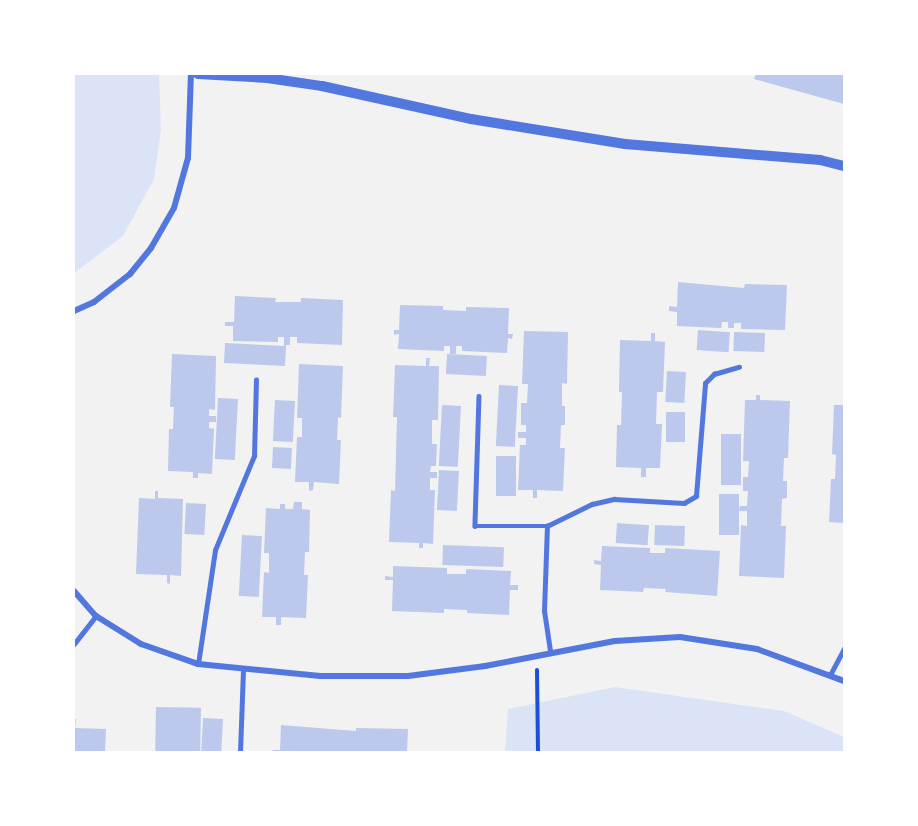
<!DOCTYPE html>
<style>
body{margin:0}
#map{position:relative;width:918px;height:826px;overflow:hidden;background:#f2f2f2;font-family:Spectral,serif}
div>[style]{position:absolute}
.green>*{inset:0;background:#dbe4f7}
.building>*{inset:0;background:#bdc9ec;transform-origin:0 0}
.path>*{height:4px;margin:-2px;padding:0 2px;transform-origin:2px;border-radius:2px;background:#1d4ed8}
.service>*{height:4.5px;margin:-2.25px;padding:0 2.25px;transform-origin:2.25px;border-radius:2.25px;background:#5277de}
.minor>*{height:6px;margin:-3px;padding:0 3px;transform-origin:3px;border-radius:3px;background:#5277de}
.tertiary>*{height:10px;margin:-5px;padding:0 5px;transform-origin:5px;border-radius:5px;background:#5277de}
span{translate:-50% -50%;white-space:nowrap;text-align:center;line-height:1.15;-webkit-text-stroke:6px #fff;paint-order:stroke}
.frame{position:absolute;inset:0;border:75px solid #fff;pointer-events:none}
</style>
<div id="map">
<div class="green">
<div style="clip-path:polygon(74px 74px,159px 74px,161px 130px,154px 179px,123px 236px,74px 273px)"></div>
<div style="clip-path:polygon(615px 687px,784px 711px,844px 737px,844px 752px,505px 752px,508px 709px)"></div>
</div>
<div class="building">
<div style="clip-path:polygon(756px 74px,844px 74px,844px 104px,754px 79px)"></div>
<div style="clip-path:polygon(678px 282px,744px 288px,745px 284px,787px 285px,785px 330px,741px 329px,741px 323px,734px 323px,734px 328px,728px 328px,728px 322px,722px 322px,721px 328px,677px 326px,677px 312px,669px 311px,669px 306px,677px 307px)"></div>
<div style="clip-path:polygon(235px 296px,276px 298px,275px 302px,301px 302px,301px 298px,343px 300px,342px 345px,297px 343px,297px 337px,290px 337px,290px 345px,286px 345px,285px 366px,224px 363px,225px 343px,284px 346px,284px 337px,278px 337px,278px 342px,233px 341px,233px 326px,225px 326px,225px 322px,234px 322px)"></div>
<div style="clip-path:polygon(400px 305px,443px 306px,443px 310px,466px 311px,466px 307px,509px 308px,508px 334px,513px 334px,512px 339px,508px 338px,507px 353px,462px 351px,462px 346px,456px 346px,456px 354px,450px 354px,450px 346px,444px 346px,444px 351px,398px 349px,399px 334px,394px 335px,394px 330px,399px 330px)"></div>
<div style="left:698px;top:330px;width:32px;height:20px;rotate:4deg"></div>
<div style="clip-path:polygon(524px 331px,568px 332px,567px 384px,562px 383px,562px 406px,565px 406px,565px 425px,561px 425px,560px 448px,565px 448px,563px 491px,537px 490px,537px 498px,533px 498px,533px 490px,518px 490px,520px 445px,526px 445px,526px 438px,518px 438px,518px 432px,526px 432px,526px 425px,521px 425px,521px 403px,527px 403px,528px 384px,522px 384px)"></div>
<div style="left:734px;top:332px;width:31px;height:19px;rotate:2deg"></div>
<div style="clip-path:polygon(651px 333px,655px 333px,655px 341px,665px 342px,663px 392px,657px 392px,656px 424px,662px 424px,660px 468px,646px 468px,646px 477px,641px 477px,641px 468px,616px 467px,617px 425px,621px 425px,622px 392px,619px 392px,620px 340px,651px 341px)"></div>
<div style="clip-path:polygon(172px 354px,216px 356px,215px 410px,209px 409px,209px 416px,216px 416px,216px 422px,209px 422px,209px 428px,214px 429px,212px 474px,198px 473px,198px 478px,193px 478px,193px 472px,168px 471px,169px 429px,173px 429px,174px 407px,170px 407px)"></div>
<div style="left:447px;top:354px;width:40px;height:20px;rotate:3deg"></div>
<div style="clip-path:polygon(426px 358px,430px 358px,429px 366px,439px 366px,438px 420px,432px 420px,432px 444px,437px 444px,436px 466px,431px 466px,430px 472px,437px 472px,437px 478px,430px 478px,430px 490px,435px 490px,433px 544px,423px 543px,423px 548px,419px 548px,419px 543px,389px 542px,391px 490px,395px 491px,397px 417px,393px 417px,395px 365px,426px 366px)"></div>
<div style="clip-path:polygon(299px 364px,343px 366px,341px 418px,338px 417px,337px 440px,341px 440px,339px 484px,314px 482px,313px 490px,309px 491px,309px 482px,295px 482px,297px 437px,302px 437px,302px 418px,297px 418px)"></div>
<div style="left:667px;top:371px;width:19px;height:31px;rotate:3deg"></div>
<div style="left:499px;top:385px;width:19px;height:61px;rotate:3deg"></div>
<div style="clip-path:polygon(756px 395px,760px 395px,760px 400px,790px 401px,788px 458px,784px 458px,783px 481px,787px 481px,787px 498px,782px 499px,781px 526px,786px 526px,784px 578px,739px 576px,741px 525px,747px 526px,747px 511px,739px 511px,740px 506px,747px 506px,748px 491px,743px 491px,743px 477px,748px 477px,749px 461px,743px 461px,745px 400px,756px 400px)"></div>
<div style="left:218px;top:398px;width:20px;height:61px;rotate:3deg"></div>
<div style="left:275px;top:400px;width:20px;height:41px;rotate:3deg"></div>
<div style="left:442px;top:405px;width:19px;height:61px;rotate:3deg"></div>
<div style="clip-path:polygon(834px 405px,844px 405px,844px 523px,829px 522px,831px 479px,835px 479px,836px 455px,832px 454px)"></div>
<div style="left:666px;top:412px;width:19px;height:30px"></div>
<div style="left:721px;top:434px;width:20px;height:51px"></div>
<div style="left:273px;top:447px;width:19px;height:21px;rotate:3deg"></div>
<div style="left:496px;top:456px;width:20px;height:40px"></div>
<div style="left:439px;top:470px;width:20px;height:40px;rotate:3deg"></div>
<div style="clip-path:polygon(155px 491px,158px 491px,158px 498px,183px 499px,181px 576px,170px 575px,170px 584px,167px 583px,167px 575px,136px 574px,139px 498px,155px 499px)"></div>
<div style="left:719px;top:494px;width:20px;height:41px"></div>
<div style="clip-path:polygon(294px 502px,302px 502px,302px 509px,310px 510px,309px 552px,305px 552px,304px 575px,308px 575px,306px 618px,281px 617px,281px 625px,276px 625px,276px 617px,262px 617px,264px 572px,269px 573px,269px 553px,264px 553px,266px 508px,280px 509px,280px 504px,285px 504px,285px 509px,293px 509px)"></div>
<div style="left:186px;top:503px;width:20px;height:31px;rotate:3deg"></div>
<div style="left:617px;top:523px;width:32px;height:20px;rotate:4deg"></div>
<div style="left:655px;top:525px;width:30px;height:20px;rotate:2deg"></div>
<div style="left:242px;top:535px;width:20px;height:61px;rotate:3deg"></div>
<div style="left:443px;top:545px;width:61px;height:20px;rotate:2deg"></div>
<div style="clip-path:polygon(602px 546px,650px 548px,650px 553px,665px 553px,665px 548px,720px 551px,717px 596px,665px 592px,666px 589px,644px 588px,643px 592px,600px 590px,601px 565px,594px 564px,594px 560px,601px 561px)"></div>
<div style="clip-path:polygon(393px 566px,447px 568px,447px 574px,466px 574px,466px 569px,511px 571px,510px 585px,518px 585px,518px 590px,510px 590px,509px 615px,467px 613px,467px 610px,444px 609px,444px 613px,392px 611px,393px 580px,385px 580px,385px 576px,393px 577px)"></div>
<div style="left:156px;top:707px;width:45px;height:45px;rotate:1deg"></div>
<div style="left:203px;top:718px;width:20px;height:34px;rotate:3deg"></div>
<div style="clip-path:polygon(74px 719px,76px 719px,75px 728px,106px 729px,105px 752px,74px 752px)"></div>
<div style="clip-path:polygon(281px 725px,356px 731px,356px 728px,408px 729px,407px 752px,272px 752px,273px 750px,280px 750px)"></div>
</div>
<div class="path">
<div style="left:537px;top:670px;width:82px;rotate:89.3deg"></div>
</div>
<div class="service">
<div style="left:479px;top:396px;width:130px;rotate:91.8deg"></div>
<div style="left:475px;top:526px;width:72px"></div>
<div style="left:74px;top:644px;width:36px;rotate:-52deg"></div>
<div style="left:550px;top:651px;width:40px;rotate:-98.5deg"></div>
<div style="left:544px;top:611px;width:85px;rotate:-88deg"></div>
<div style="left:547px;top:526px;width:50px;rotate:-26.1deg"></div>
<div style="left:592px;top:504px;width:23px;rotate:-13deg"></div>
<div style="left:614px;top:499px;width:70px;rotate:3.3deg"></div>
<div style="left:684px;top:503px;width:14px;rotate:-30deg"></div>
<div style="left:696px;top:496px;width:113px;rotate:-85.4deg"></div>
<div style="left:705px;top:383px;width:13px;rotate:-45deg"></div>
<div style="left:714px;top:374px;width:26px;rotate:-16deg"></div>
<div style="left:198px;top:664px;width:115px;rotate:-81.5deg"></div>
<div style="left:215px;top:550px;width:102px;rotate:-67.5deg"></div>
<div style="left:254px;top:456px;width:76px;rotate:-88.5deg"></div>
<div style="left:830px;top:675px;width:30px;rotate:-62deg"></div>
<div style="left:240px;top:752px;width:83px;rotate:-87.9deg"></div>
</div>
<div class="minor">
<div style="left:74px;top:311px;width:22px;rotate:-24deg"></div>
<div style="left:94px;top:302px;width:46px;rotate:-37.9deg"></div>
<div style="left:130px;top:274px;width:33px;rotate:-51deg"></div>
<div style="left:151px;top:248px;width:46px;rotate:-60.1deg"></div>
<div style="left:174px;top:208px;width:52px;rotate:-74.4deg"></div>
<div style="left:188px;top:158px;width:84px;rotate:-88deg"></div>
<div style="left:74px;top:591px;width:33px;rotate:49deg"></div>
<div style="left:96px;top:616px;width:53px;rotate:31.9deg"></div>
<div style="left:141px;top:644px;width:60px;rotate:19.3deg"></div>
<div style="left:198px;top:664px;width:123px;rotate:5.6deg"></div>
<div style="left:320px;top:676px;width:88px"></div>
<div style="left:408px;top:676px;width:78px;rotate:-7.4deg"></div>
<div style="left:485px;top:666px;width:132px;rotate:-10.9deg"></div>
<div style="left:615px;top:641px;width:65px;rotate:-3.5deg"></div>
<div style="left:680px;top:637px;width:78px;rotate:8.9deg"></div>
<div style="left:757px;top:649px;width:93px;rotate:20.2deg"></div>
</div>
<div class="tertiary">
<div style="left:198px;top:74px;width:69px;rotate:3.3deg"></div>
<div style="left:267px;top:78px;width:56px;rotate:8.3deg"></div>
<div style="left:322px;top:86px;width:153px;rotate:12.5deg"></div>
<div style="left:471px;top:119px;width:156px;rotate:9.2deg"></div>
<div style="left:625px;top:144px;width:196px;rotate:4.7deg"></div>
<div style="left:820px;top:160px;width:25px;rotate:14deg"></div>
</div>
<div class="frame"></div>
</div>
